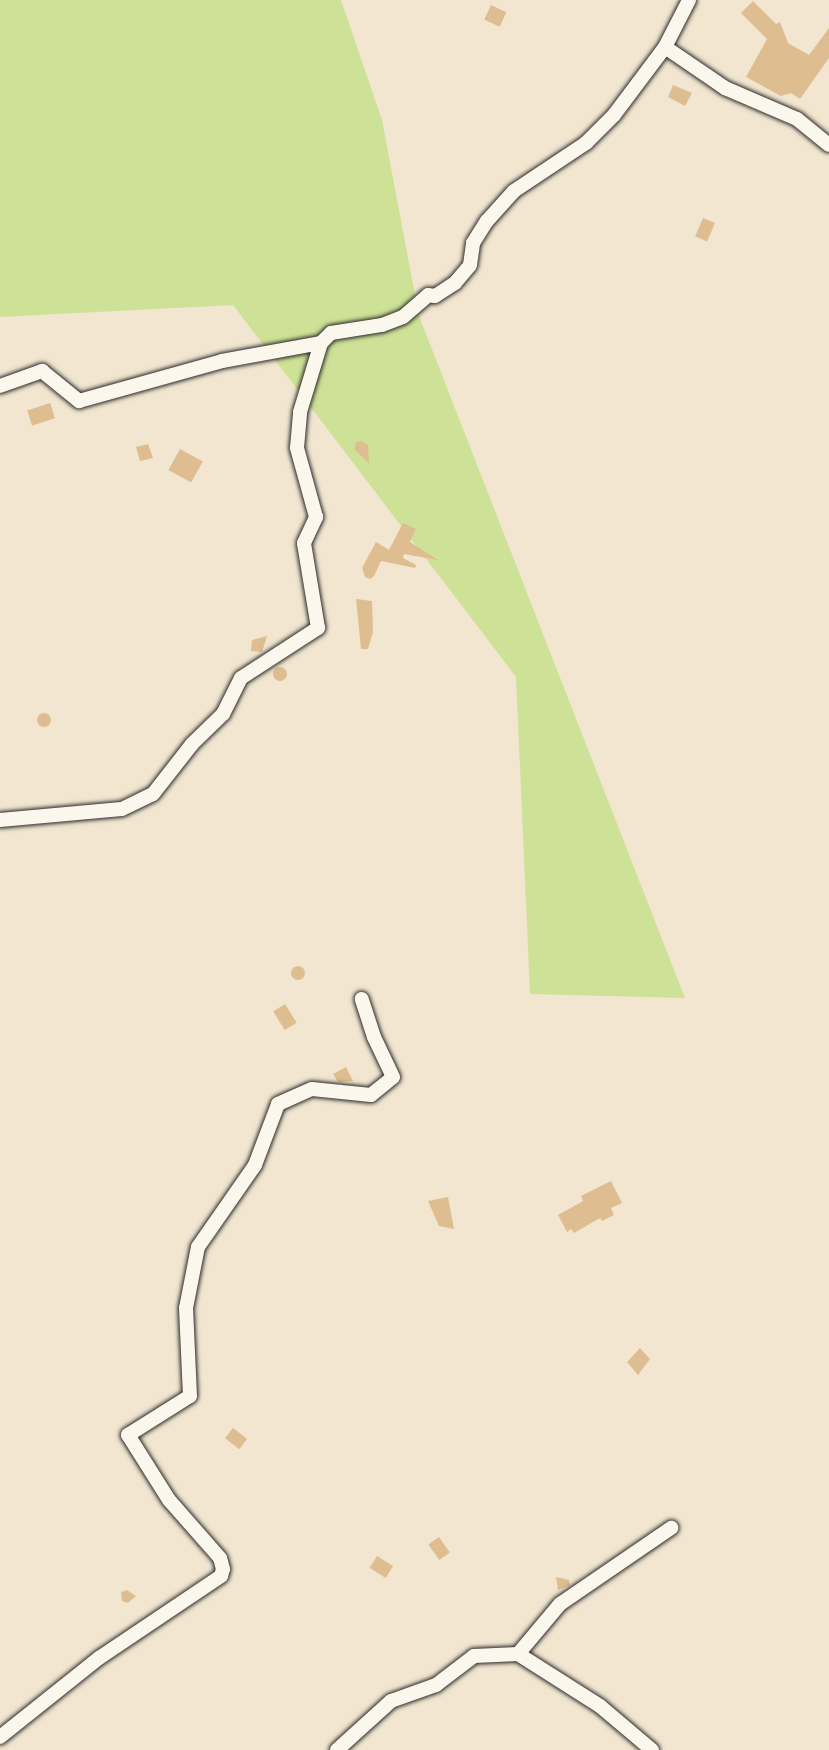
<!DOCTYPE html>
<style>
body{margin:0}
#map{position:relative;width:829px;height:1750px;overflow:hidden;background:#f2e6d0;font-family:Sriracha,sans-serif}
div>[style]{position:absolute}
.green>*{inset:0;background:#cee297}
.building>*{inset:0;background:#debd90;transform-origin:0 0}
.round{border-radius:50%}
.roads{filter:drop-shadow(0 0 2px #2b2b2b) drop-shadow(0 0 2px #2b2b2b)}
.minor>*{height:14px;margin:-7px;padding:0 7px;transform-origin:7px;border-radius:7px;background:#fbf7ec}
span{translate:-50% -50%;white-space:nowrap;text-align:center;line-height:1.15;-webkit-text-stroke:6px #fbf7ec;paint-order:stroke}
</style>
<div id="map">
<div class="green">
<div style="clip-path:polygon(0 0,341px 0,382px 120px,419px 316px,685px 998px,530px 994px,516px 677px,233px 305px,0 317px)"></div>
</div>
<div class="building">
<div style="clip-path:polygon(753px 1px,776px 24px,780px 22px,788px 43px,809px 55px,829px 28px,829px 58px,800px 99px,791px 93px,781px 96px,746px 77px,767px 39px,741px 13px)"></div>
<div style="left:491px;top:5px;width:17px;height:16px;rotate:25deg"></div>
<div style="clip-path:polygon(673px 85px,692px 93px,685px 106px,668px 97px)"></div>
<div style="left:703px;top:218px;width:13px;height:20px;rotate:23deg"></div>
<div style="left:50px;top:403px;width:16px;height:24px;rotate:72deg"></div>
<div style="clip-path:polygon(362px 441px,368px 445px,369px 463px,355px 450px,356px 442px)"></div>
<div style="clip-path:polygon(148px 444px,153px 458px,140px 461px,136px 447px)"></div>
<div style="left:180px;top:449px;width:26px;height:24px;rotate:29deg"></div>
<div style="clip-path:polygon(403px 523px,416px 529px,410px 542px,438px 560px,404px 554px,403px 558px,416px 565px,415px 568px,381px 561px,374px 576px,370px 579px,365px 577px,362px 568px,376px 542px,389px 550px)"></div>
<div style="clip-path:polygon(356px 599px,372px 601px,373px 632px,368px 649px,361px 649px)"></div>
<div style="clip-path:polygon(267px 636px,262px 652px,251px 651px,252px 640px)"></div>
<div class="round" style="left:273px;top:667px;width:14px;height:14px"></div>
<div class="round" style="left:37px;top:713px;width:14px;height:14px"></div>
<div class="round" style="left:291px;top:966px;width:14px;height:14px"></div>
<div style="left:285px;top:1004px;width:22px;height:14px;rotate:58deg"></div>
<div style="clip-path:polygon(346px 1067px,353px 1081px,338px 1082px,333px 1074px)"></div>
<div style="clip-path:polygon(611px 1181px,622px 1203px,611px 1208px,614px 1215px,602px 1221px,600px 1218px,574px 1233px,571px 1229px,567px 1232px,558px 1215px,583px 1201px,581px 1196px)"></div>
<div style="clip-path:polygon(448px 1197px,454px 1229px,439px 1226px,428px 1201px)"></div>
<div style="clip-path:polygon(640px 1348px,650px 1359px,638px 1375px,627px 1362px)"></div>
<div style="left:233px;top:1428px;width:18px;height:13px;rotate:38deg"></div>
<div style="left:439px;top:1537px;width:19px;height:13px;rotate:55deg"></div>
<div style="left:377px;top:1556px;width:19px;height:14px;rotate:32deg"></div>
<div style="clip-path:polygon(556px 1577px,569px 1580px,570px 1585px,558px 1590px)"></div>
<div style="clip-path:polygon(127px 1590px,136px 1596px,128px 1603px,122px 1601px,121px 1592px)"></div>
</div>
<div class="roads">
<div class="minor">
<div style="left:665px;top:47px;width:73px;rotate:34.3deg"></div>
<div style="left:725px;top:88px;width:78px;rotate:23.3deg"></div>
<div style="left:797px;top:119px;width:41px;rotate:39.1deg"></div>
<div style="left:0;top:386px;width:45px;rotate:-19.7deg"></div>
<div style="left:42px;top:371px;width:48px;rotate:39deg"></div>
<div style="left:79px;top:401px;width:148px;rotate:-15.6deg"></div>
<div style="left:222px;top:361px;width:101px;rotate:-10.3deg"></div>
<div style="left:0;top:820px;width:122px;rotate:-5.2deg"></div>
<div style="left:122px;top:809px;width:34px;rotate:-26deg"></div>
<div style="left:153px;top:794px;width:63px;rotate:-52deg"></div>
<div style="left:192px;top:744px;width:43px;rotate:-44.1deg"></div>
<div style="left:223px;top:714px;width:40px;rotate:-63.4deg"></div>
<div style="left:241px;top:678px;width:92px;rotate:-33deg"></div>
<div style="left:318px;top:628px;width:86px;rotate:-99.4deg"></div>
<div style="left:304px;top:543px;width:29px;rotate:-65deg"></div>
<div style="left:316px;top:517px;width:72px;rotate:-105.4deg"></div>
<div style="left:297px;top:448px;width:36px;rotate:-85deg"></div>
<div style="left:300px;top:412px;width:72px;rotate:-73.1deg"></div>
<div style="left:321px;top:343px;width:14px;rotate:-45deg"></div>
<div style="left:331px;top:333px;width:52px;rotate:-8.9deg"></div>
<div style="left:382px;top:325px;width:22px;rotate:-21deg"></div>
<div style="left:403px;top:317px;width:33px;rotate:-41deg"></div>
<div style="left:428px;top:295px;width:7px;rotate:8deg"></div>
<div style="left:435px;top:296px;width:24px;rotate:-33deg"></div>
<div style="left:455px;top:283px;width:23px;rotate:-50deg"></div>
<div style="left:470px;top:265px;width:22px;rotate:-82deg"></div>
<div style="left:473px;top:243px;width:26px;rotate:-58deg"></div>
<div style="left:487px;top:221px;width:40px;rotate:-48deg"></div>
<div style="left:514px;top:191px;width:87px;rotate:-33.7deg"></div>
<div style="left:586px;top:143px;width:40px;rotate:-45deg"></div>
<div style="left:614px;top:115px;width:85px;rotate:-53.1deg"></div>
<div style="left:665px;top:47px;width:53px;rotate:-62.9deg"></div>
<div style="left:0;top:1737px;width:127px;rotate:-38.6deg"></div>
<div style="left:99px;top:1658px;width:147px;rotate:-33.9deg"></div>
<div style="left:221px;top:1576px;width:7px;rotate:-74deg"></div>
<div style="left:223px;top:1569px;width:11px;rotate:-105deg"></div>
<div style="left:220px;top:1558px;width:77px;rotate:-131.3deg"></div>
<div style="left:169px;top:1500px;width:77px;rotate:-122.2deg"></div>
<div style="left:128px;top:1435px;width:73px;rotate:-32.2deg"></div>
<div style="left:190px;top:1396px;width:88px;rotate:-92.6deg"></div>
<div style="left:186px;top:1308px;width:62px;rotate:-78.9deg"></div>
<div style="left:198px;top:1247px;width:100px;rotate:-55.2deg"></div>
<div style="left:255px;top:1165px;width:65px;rotate:-69.3deg"></div>
<div style="left:278px;top:1104px;width:37px;rotate:-24deg"></div>
<div style="left:312px;top:1089px;width:59px;rotate:5.8deg"></div>
<div style="left:371px;top:1095px;width:28px;rotate:-39deg"></div>
<div style="left:393px;top:1077px;width:44px;rotate:-115.4deg"></div>
<div style="left:374px;top:1037px;width:40px;rotate:-108deg"></div>
<div style="left:337px;top:1750px;width:73px;rotate:-42.2deg"></div>
<div style="left:391px;top:1701px;width:48px;rotate:-19.6deg"></div>
<div style="left:436px;top:1685px;width:48px;rotate:-37.3deg"></div>
<div style="left:474px;top:1656px;width:44px;rotate:-2.6deg"></div>
<div style="left:652px;top:1750px;width:68px;rotate:-139.8deg"></div>
<div style="left:600px;top:1706px;width:97px;rotate:-147.6deg"></div>
<div style="left:518px;top:1654px;width:65px;rotate:-50deg"></div>
<div style="left:560px;top:1604px;width:135px;rotate:-34.4deg"></div>
</div>
</div>
</div>
